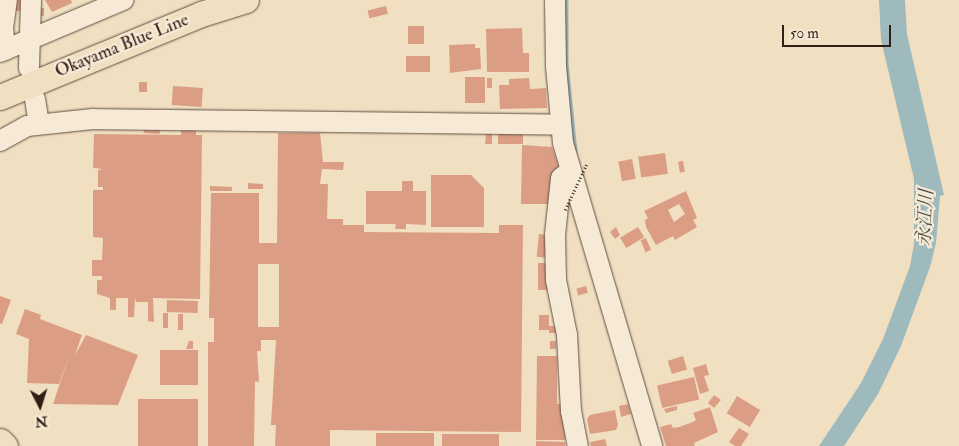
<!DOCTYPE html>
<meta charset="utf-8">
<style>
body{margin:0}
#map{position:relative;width:959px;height:446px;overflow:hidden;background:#f1dfc2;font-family:"IM FELL Double Pica","Noto Serif JP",serif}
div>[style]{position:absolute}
.water>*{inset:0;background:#9ebabd}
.stream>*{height:4.5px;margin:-2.25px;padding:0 2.25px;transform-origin:2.25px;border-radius:2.25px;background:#9ebabd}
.building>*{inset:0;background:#db9e84;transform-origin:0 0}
.roads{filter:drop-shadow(0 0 1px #5f4e40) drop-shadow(0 0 1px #5f4e40)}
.minor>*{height:20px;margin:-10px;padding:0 10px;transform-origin:10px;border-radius:10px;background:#f6ead7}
.major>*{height:25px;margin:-12.5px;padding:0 12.5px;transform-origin:12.5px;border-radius:12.5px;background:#f1dfc2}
.path-bridge>*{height:2.5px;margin-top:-1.25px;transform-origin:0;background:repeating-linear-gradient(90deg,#2e1e14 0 1px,transparent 0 3.5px)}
span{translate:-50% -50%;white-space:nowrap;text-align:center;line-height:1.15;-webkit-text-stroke:4.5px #f6ead7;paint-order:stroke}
.street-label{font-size:18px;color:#2e1e14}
.water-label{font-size:19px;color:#504d47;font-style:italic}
.north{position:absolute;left:15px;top:381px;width:50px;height:50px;-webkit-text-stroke:4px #f6ead7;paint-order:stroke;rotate:175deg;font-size:14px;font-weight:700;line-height:20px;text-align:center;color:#2e1e14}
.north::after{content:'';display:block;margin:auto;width:18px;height:22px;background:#2e1e14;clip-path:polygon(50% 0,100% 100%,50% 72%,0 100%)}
.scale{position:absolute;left:782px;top:25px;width:109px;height:22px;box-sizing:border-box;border:2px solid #2e1e14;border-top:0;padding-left:6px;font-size:15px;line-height:18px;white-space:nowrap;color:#2e1e14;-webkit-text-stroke:4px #f6ead7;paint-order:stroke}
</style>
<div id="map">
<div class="water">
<div style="clip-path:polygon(879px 0,905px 0,907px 34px,944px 195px,940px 196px,936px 243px,930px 267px,901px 346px,878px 394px,844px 446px,819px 446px,861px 383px,883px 339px,910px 266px,914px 244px,914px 179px,881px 40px)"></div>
</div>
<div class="stream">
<div style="left:566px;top:0;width:63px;rotate:90deg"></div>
<div style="left:566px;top:63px;width:88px;rotate:84.2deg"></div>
</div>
<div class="building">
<div style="left:14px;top:0;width:12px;height:11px"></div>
<div style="clip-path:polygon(45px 0,71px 0,72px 3px,52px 12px)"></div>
<div style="left:386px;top:6px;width:8px;height:19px;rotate:76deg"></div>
<div style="left:40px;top:8px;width:4px;height:8px"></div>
<div style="left:408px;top:26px;width:16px;height:18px"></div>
<div style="clip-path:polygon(522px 28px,523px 53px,529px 53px,529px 72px,487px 72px,486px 29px)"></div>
<div style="clip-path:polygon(475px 44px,475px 48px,480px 48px,481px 69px,450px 73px,449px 45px)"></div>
<div style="left:406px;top:56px;width:24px;height:16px"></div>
<div style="left:465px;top:77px;width:20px;height:26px"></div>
<div style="left:487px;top:78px;width:5px;height:10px"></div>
<div style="clip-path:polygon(529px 78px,530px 89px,546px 88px,547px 108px,500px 109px,499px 85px,509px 85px,509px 79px)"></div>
<div style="left:139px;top:82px;width:8px;height:10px"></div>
<div style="left:173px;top:86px;width:30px;height:19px;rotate:4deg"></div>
<div style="left:144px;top:128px;width:16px;height:5px;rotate:4deg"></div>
<div style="clip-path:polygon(181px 128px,196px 128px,196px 135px,202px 135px,200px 299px,153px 298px,154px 322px,148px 321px,148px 302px,136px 302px,135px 298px,134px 317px,128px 317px,128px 298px,116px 298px,116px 310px,110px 310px,110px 298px,97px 294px,97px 280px,102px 280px,102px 276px,92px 276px,92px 260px,102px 260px,103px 238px,93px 237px,93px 190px,103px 190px,103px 187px,98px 187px,98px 170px,103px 169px,93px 168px,94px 134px,181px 135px)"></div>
<div style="clip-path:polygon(evenodd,278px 133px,320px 133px,323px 162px,344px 162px,343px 170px,322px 169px,320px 184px,328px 184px,327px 219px,343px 219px,343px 225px,364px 225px,364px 232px,499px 233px,499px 225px,523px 225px,521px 432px,330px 430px,330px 446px,275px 446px,276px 425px,271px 425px,276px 340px,261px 340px,261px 351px,257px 351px,259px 382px,255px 381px,254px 446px,208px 446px,208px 342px,214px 342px,214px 318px,209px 318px,211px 193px,259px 193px,259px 243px,277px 243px,278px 133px,258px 264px,279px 264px,279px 327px,258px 327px,258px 264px)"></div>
<div style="left:498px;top:133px;width:25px;height:11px"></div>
<div style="clip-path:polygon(486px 134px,492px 134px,492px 144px,485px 144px)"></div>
<div style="clip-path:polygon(522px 145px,552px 147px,559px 168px,550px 204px,521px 204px)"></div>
<div style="left:665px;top:153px;width:21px;height:27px;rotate:82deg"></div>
<div style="left:632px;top:159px;width:20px;height:14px;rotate:79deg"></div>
<div style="left:683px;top:161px;width:11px;height:5px;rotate:80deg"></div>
<div style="clip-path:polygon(431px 175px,471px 175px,484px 188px,484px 227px,431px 227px)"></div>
<div style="clip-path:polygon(402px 181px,413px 181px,413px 191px,426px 191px,426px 225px,406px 224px,406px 229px,395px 229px,396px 224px,366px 224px,366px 191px,402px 191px)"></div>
<div style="clip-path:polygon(248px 183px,263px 184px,263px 189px,248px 189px)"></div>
<div style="clip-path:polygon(210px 186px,232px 187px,232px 191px,210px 191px)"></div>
<div style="clip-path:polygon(evenodd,686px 191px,697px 218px,693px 220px,697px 227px,675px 240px,673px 236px,656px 245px,646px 227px,645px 220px,648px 218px,644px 211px,686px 191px,679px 204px,685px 214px,674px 222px,668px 210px,679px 204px)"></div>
<div style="clip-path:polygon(616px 227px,620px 235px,615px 239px,610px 232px)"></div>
<div style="left:638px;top:227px;width:12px;height:21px;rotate:59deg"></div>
<div style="left:539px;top:234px;width:9px;height:23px;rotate:6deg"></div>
<div style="left:646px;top:238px;width:13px;height:6px;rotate:67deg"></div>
<div style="left:538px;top:263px;width:9px;height:27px"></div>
<div style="left:586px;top:286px;width:7px;height:10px;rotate:74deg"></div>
<div style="clip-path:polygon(0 296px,11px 300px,2px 324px,0 323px)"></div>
<div style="left:167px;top:300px;width:31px;height:12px;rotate:2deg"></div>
<div style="clip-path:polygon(25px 309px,41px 315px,40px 319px,82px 335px,75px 355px,86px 335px,138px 355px,118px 405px,53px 404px,70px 353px,59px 384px,27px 383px,29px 339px,16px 334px)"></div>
<div style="left:163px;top:313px;width:5px;height:15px"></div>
<div style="left:178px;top:314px;width:5px;height:16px"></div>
<div style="left:539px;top:315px;width:10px;height:15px"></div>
<div style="left:549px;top:326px;width:7px;height:7px"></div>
<div style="clip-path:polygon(189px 341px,193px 341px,193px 349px,186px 349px)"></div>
<div style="left:550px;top:341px;width:6px;height:8px"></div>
<div style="left:160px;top:350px;width:38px;height:35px"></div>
<div style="clip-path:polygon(537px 356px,557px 356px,557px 404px,563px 404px,565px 440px,536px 440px)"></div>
<div style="left:683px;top:356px;width:14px;height:16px;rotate:73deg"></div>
<div style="clip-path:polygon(706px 364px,709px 375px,704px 376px,709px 391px,700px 394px,693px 368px)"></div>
<div style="left:694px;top:377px;width:23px;height:38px;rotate:77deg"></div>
<div style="clip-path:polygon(714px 395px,721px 400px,714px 408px,708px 403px)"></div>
<div style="left:737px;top:396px;width:27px;height:20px;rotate:31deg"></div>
<div style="left:138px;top:399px;width:60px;height:47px"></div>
<div style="clip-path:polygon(628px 404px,631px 414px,621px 417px,619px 406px)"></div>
<div style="clip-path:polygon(677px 406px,677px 410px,666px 413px,664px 409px)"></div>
<div style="clip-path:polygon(710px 407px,718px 432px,694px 443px,695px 446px,666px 446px,660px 427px,671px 424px,673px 428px,679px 427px,693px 422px,696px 420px,693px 413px)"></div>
<div style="clip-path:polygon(615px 410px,618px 425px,616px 430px,590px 434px,587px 419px,590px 415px)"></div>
<div style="clip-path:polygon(739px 428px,749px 434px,741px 446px,735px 446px,729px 442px)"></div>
<div style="left:376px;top:433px;width:58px;height:13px"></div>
<div style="left:442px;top:434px;width:57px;height:12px"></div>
<div style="clip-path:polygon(605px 439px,607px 446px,591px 446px,590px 442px)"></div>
<div style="clip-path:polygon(536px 441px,565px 442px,565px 446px,536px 446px)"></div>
</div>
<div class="roads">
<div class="minor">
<div style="left:555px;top:0;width:66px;rotate:89.1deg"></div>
<div style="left:556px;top:66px;width:77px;rotate:84.8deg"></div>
<div style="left:563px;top:143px;width:316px;rotate:73.6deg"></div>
<div style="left:5px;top:50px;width:22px;rotate:-95deg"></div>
<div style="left:3px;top:28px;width:28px;rotate:-82deg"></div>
<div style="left:0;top:52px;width:134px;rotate:-22.9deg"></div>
<div style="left:29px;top:68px;width:68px;rotate:-88.3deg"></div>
<div style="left:35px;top:99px;width:24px;rotate:81deg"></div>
<div style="left:0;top:141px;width:31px;rotate:-29deg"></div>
<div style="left:27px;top:126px;width:66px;rotate:-6.1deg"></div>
<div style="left:93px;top:119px;width:468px;rotate:0.7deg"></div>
<div style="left:570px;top:171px;width:11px;rotate:142deg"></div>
<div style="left:561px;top:178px;width:57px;rotate:96deg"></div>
<div style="left:555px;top:235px;width:45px;rotate:88.7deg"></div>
<div style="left:556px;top:280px;width:56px;rotate:78.7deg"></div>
<div style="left:567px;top:335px;width:76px;rotate:87deg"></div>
<div style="left:571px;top:411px;width:36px;rotate:79deg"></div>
</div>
<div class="major">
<div style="left:0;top:97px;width:217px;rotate:-22.4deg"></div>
<div style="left:201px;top:14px;width:47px;rotate:-17.3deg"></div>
<div style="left:0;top:441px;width:7px;rotate:45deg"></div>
</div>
</div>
<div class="path-bridge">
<div style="left:565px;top:210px;width:52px;rotate:-64.9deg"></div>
</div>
<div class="street-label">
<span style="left:122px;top:46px;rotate:-22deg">Okayama Blue Line</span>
</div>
<div class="water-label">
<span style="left:926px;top:218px;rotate:-87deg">永江川</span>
</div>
<div class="north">N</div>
<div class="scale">50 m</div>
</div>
